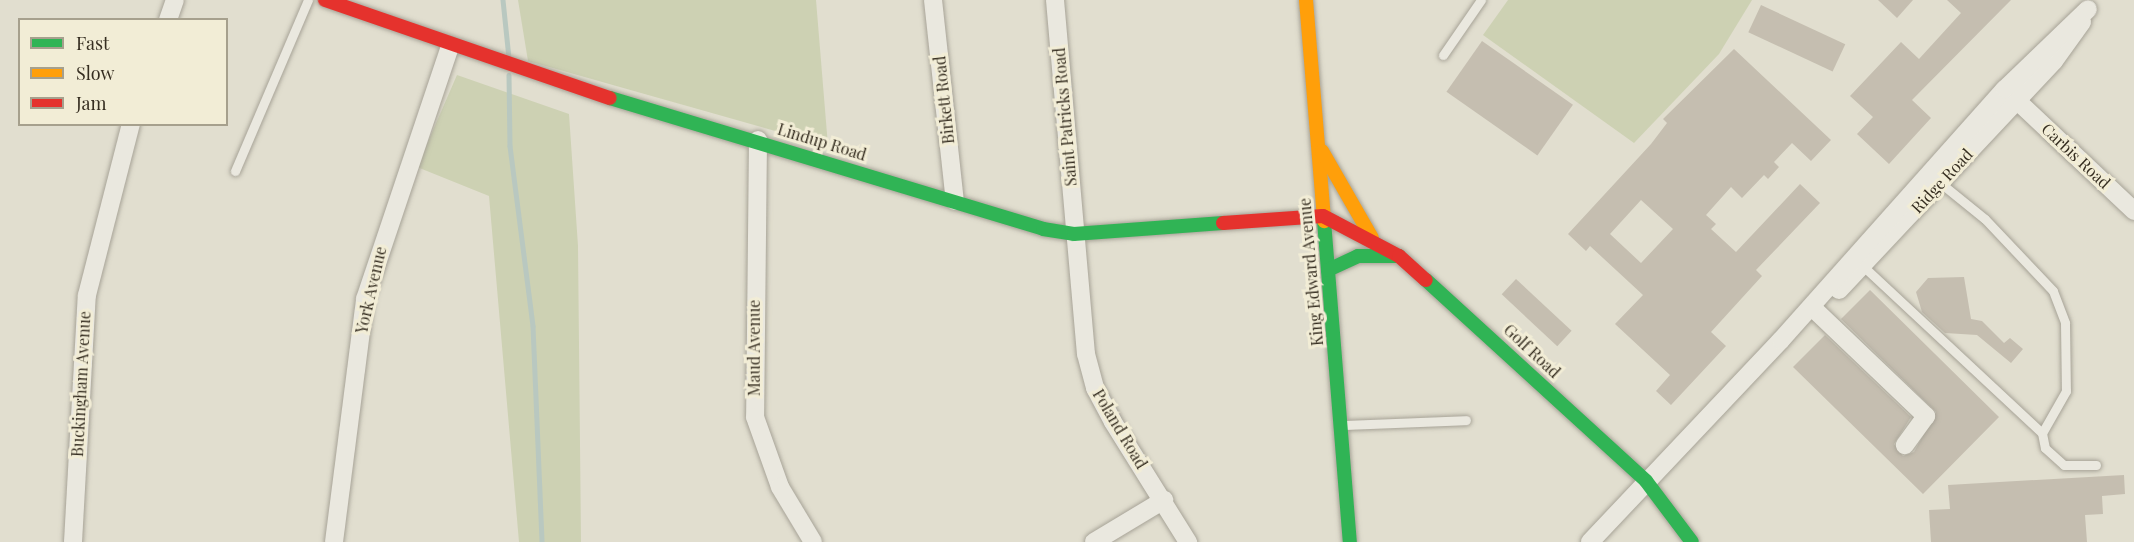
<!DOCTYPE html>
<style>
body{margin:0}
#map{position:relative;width:2134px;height:542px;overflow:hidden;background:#e1decf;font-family:"Playfair Display",serif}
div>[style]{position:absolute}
.green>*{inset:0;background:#cdd1b3}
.stream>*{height:4.5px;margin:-2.25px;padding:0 2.25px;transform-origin:2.25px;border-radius:2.25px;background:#b9c8c0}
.building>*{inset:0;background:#c5beb0;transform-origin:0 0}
.roads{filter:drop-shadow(0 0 2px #a7a397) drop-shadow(0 0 2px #a7a397)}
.lane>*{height:9px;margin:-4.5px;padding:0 4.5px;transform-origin:4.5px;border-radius:4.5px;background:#eae8df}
.street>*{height:18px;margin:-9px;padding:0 9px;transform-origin:9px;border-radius:9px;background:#eae8df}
.fast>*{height:14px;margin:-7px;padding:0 7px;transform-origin:7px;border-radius:7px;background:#30b455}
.slow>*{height:14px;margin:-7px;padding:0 7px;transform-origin:7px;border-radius:7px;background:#ff9f0a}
.jam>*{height:14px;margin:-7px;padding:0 7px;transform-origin:7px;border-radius:7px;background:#e5322d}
span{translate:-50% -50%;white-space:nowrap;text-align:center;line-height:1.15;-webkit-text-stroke:6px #f2edd6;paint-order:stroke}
.street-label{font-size:16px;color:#352d20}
.legend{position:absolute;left:18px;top:18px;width:210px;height:108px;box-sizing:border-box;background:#f2edd6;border:2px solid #a6a08d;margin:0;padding:8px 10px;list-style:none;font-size:18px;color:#352d20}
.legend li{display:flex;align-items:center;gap:12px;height:30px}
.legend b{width:30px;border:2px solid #a6a08d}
</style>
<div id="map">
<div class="green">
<div style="clip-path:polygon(518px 0,816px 0,828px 146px,528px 61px)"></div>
<div style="clip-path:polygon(1508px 0,1752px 0,1719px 54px,1634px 143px,1483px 35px)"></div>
<div style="clip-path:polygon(457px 75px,569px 114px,578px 246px,581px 542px,519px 542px,489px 196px,417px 167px)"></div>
</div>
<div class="stream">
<div style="left:503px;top:0;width:58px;rotate:84.1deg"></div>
<div style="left:509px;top:75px;width:71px;rotate:89.2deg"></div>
<div style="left:510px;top:146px;width:181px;rotate:82.7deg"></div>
<div style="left:533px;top:326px;width:216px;rotate:87.6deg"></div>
</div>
<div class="building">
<div style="clip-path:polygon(1878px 0,1913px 0,1897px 18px)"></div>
<div style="clip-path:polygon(1947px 0,2011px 0,1912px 100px,1931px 118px,1889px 164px,1857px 134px,1873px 117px,1850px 96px,1901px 42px,1919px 59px,1961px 13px)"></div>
<div style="left:1761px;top:5px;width:93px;height:30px;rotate:25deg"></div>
<div style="left:1482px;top:41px;width:111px;height:62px;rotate:35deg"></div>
<div style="clip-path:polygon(evenodd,1734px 49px,1831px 140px,1811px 161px,1792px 143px,1774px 162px,1779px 167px,1768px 179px,1764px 175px,1742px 198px,1731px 187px,1706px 215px,1716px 224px,1711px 229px,1736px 252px,1800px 184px,1820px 203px,1756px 270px,1762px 276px,1711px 332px,1726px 346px,1671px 405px,1656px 391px,1670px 375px,1615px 324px,1643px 295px,1590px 246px,1586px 251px,1568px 234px,1651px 144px,1667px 123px,1663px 119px,1734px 49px,1641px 200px,1673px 229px,1641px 263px,1610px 234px,1641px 200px)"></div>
<div style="clip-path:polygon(1964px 277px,1971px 319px,1982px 321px,2004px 343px,2010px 338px,2023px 349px,2011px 363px,1977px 335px,1945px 333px,1922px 312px,1916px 292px,1928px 278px)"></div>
<div style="left:1516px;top:279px;width:76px;height:21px;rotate:43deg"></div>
<div style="clip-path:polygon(1870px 290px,1999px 417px,1923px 494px,1793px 367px,1825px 335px,1911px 417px,1894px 444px,1903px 456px,1914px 452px,1936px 412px,1841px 319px)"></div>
<div style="clip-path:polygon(2124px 475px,2125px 494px,2102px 496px,2103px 514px,2085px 515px,2087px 542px,1931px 542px,1929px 510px,1950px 509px,1948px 485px)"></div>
</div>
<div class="roads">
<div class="lane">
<div style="left:1443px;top:55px;width:67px;rotate:-55.4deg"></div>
<div style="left:235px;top:171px;width:186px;rotate:-66.9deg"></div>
<div style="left:1938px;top:181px;width:60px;rotate:39deg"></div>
<div style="left:1985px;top:219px;width:99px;rotate:46.6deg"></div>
<div style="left:2053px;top:291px;width:34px;rotate:69deg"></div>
<div style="left:2065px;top:323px;width:68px;rotate:89.2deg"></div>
<div style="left:2066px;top:391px;width:48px;rotate:119.7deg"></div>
<div style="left:2042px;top:433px;width:15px;rotate:79deg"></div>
<div style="left:2045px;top:448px;width:25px;rotate:42deg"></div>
<div style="left:2064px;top:465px;width:32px"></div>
<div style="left:1864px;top:267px;width:243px;rotate:43deg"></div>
<div style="left:1343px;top:425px;width:123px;rotate:-2.3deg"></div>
</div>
<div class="street">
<div style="left:933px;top:0;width:202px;rotate:83.8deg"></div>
<div style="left:1055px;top:0;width:355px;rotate:85deg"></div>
<div style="left:1086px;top:354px;width:35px;rotate:75deg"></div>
<div style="left:1095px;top:388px;width:38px;rotate:62deg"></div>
<div style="left:1113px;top:422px;width:142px;rotate:58deg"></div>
<div style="left:168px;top:20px;width:21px;rotate:-71deg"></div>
<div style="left:2009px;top:93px;width:172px;rotate:43.3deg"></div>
<div style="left:758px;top:140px;width:277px;rotate:90.6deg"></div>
<div style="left:755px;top:417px;width:74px;rotate:70.3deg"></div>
<div style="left:780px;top:487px;width:64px;rotate:59deg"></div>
<div style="left:1839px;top:290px;width:314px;rotate:-46.8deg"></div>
<div style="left:2054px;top:61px;width:48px;rotate:-54.3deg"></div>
<div style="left:1817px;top:312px;width:151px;rotate:43.7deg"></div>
<div style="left:1926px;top:416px;width:36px;rotate:126deg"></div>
<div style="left:73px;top:542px;width:247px;rotate:-86.8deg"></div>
<div style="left:87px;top:295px;width:177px;rotate:-75.6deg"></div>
<div style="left:334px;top:542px;width:245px;rotate:-82.7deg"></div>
<div style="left:365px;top:299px;width:266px;rotate:-71.4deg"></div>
<div style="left:1094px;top:542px;width:82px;rotate:-31deg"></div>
<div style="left:1590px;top:542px;width:278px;rotate:-46.6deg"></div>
<div style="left:1781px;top:340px;width:336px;rotate:-48.3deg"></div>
<div style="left:2005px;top:89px;width:115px;rotate:-43.9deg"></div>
</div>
<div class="fast">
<div style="left:610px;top:98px;width:452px;rotate:16.8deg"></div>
<div style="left:1043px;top:229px;width:31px;rotate:9deg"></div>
<div style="left:1074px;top:234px;width:149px;rotate:-4.2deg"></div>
<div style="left:1324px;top:221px;width:322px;rotate:85.4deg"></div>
<div style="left:1328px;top:270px;width:33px;rotate:-25deg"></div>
<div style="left:1358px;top:256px;width:41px"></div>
<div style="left:1426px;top:280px;width:298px;rotate:42.4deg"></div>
<div style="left:1646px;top:481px;width:76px;rotate:53deg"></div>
</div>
<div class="slow">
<div style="left:1306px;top:0;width:222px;rotate:85.3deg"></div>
<div style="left:1322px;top:151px;width:100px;rotate:60.1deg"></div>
</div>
<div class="jam">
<div style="left:325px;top:0;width:301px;rotate:19deg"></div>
<div style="left:1223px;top:223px;width:100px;rotate:-4deg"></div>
<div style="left:1323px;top:216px;width:86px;rotate:27.8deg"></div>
<div style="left:1399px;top:256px;width:36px;rotate:42deg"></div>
</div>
</div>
<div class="street-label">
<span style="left:944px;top:100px;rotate:-96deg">Birkett Road</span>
<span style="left:1065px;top:117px;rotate:-95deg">Saint Patricks Road</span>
<span style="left:822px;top:142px;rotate:17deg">Lindup Road</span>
<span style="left:2076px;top:156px;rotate:43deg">Carbis Road</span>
<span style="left:1942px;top:181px;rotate:-47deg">Ridge Road</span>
<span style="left:1311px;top:272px;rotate:-95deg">King Edward Avenue</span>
<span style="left:371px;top:290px;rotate:-77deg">York Avenue</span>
<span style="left:754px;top:348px;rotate:-90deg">Maud Avenue</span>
<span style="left:1532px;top:351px;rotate:43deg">Golf Road</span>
<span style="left:81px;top:384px;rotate:-87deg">Buckingham Avenue</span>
<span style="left:1120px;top:429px;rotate:59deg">Poland Road</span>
</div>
<ul class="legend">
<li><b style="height:8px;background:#30b455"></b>Fast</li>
<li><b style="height:8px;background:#ff9f0a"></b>Slow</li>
<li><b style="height:8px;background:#e5322d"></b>Jam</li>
</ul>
</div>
